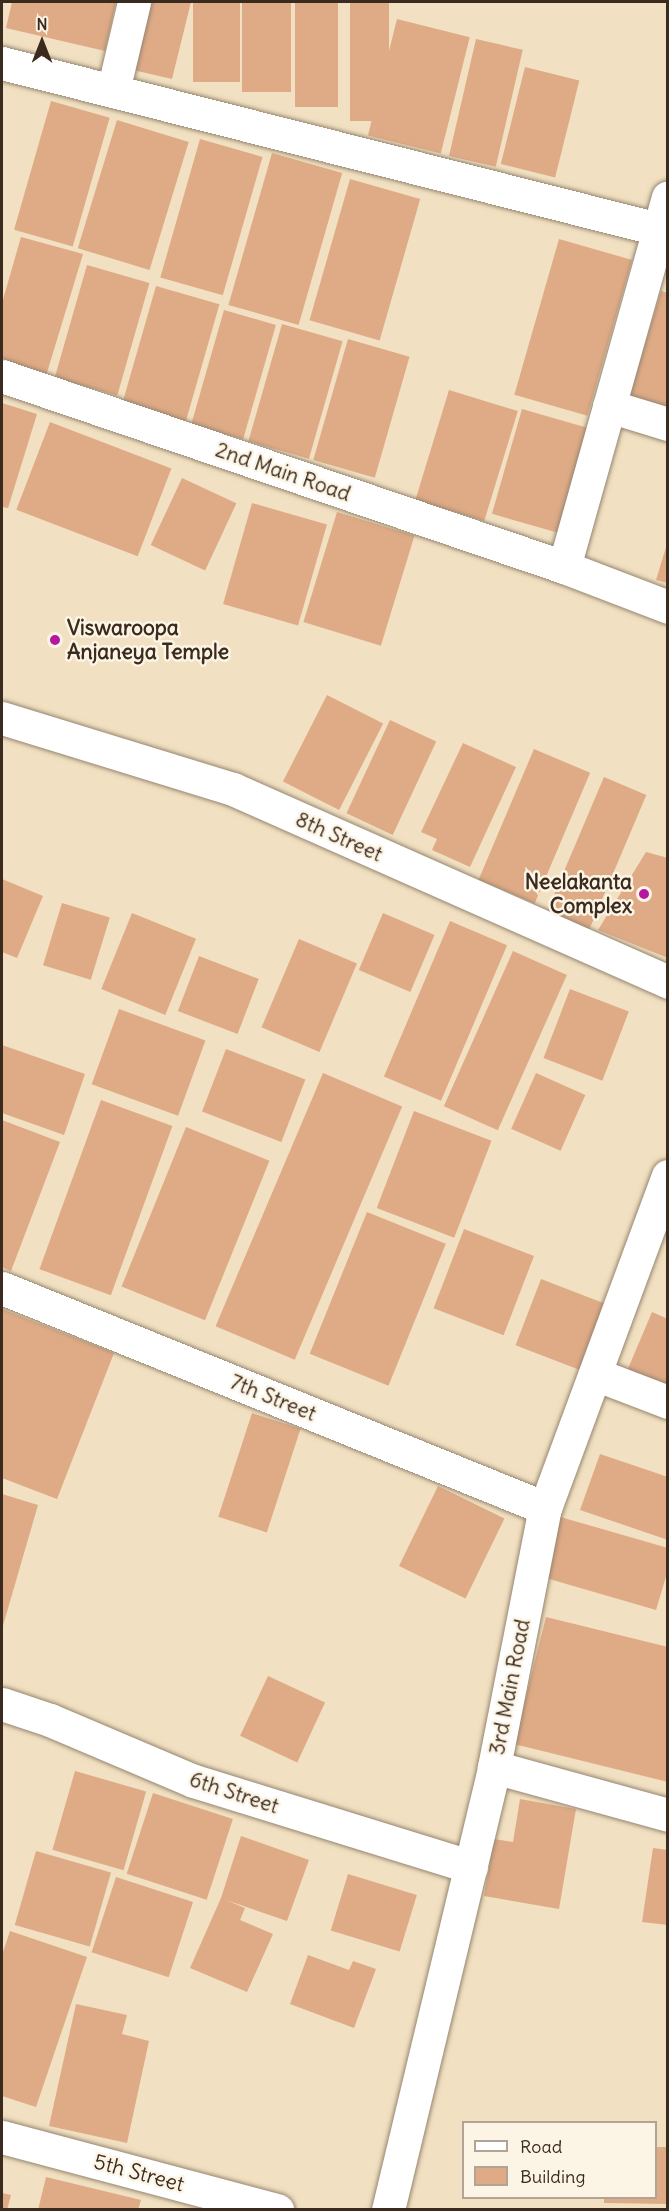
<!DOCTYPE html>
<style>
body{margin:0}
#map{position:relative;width:669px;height:2211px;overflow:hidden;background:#f1e0c1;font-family:Delius,sans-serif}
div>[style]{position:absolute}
.building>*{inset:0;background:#dfab86;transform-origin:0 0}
.roads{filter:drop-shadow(0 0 2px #968570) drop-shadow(0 0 2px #968570)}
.minor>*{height:33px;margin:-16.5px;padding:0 16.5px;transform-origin:16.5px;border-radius:16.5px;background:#fff}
.dots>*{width:16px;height:16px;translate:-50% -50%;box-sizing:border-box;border:3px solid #fcf5e5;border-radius:50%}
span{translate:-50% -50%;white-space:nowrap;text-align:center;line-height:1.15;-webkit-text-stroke:5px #fcf5e5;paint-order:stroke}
.street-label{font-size:21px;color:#3b2a1e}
.poi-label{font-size:21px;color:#3b2a1e;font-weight:700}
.left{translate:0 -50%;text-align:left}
.right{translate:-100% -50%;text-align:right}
.frame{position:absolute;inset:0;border:3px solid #3b2a1e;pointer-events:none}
.legend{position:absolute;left:462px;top:2121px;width:195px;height:78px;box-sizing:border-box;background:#fcf5e5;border:2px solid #afa495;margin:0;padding:8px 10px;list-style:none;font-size:18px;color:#3b2a1e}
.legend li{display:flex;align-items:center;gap:12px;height:30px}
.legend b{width:30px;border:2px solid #afa495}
.north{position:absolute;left:12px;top:12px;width:60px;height:60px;-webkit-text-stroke:4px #fcf5e5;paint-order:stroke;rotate:0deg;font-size:16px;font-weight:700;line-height:24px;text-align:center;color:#3b2a1e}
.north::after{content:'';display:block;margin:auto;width:21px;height:27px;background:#3b2a1e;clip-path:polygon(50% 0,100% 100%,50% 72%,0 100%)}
</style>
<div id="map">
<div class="building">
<div style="clip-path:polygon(12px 2px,116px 2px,105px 51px,6px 28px)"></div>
<div style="clip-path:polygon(136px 2px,191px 2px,172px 79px,120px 67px)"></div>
<div style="left:193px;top:2px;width:47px;height:80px"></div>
<div style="left:242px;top:2px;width:49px;height:90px"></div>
<div style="left:295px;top:2px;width:43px;height:105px"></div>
<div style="left:350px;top:2px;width:39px;height:119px"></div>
<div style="left:397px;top:19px;width:75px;height:120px;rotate:14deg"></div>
<div style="left:476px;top:39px;width:48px;height:120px;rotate:13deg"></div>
<div style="left:525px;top:67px;width:56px;height:100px;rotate:14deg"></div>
<div style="left:51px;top:101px;width:61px;height:134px;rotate:16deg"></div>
<div style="left:117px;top:120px;width:75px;height:134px;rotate:17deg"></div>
<div style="left:200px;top:139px;width:65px;height:144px;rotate:16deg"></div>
<div style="left:272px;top:153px;width:73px;height:158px;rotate:16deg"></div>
<div style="left:350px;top:179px;width:73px;height:147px;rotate:16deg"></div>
<div style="clip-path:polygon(21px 237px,83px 254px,46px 376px,2px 362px,2px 303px)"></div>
<div style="left:559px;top:239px;width:76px;height:162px;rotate:16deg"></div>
<div style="left:87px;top:265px;width:65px;height:117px;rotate:16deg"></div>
<div style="left:156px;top:286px;width:66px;height:122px;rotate:16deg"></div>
<div style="clip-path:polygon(661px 291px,668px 293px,668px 411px,628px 400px)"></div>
<div style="left:224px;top:310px;width:54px;height:119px;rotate:16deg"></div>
<div style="left:282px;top:324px;width:63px;height:122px;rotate:16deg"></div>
<div style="left:348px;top:339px;width:64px;height:126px;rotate:16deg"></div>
<div style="left:449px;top:390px;width:72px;height:115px;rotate:17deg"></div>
<div style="clip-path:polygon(2px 403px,37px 414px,8px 508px,2px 507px)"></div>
<div style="left:522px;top:409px;width:75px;height:109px;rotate:16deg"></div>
<div style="left:50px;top:422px;width:130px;height:94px;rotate:21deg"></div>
<div style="left:182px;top:478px;width:60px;height:74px;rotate:25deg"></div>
<div style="left:252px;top:503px;width:78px;height:105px;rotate:16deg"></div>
<div style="left:337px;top:512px;width:81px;height:115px;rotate:17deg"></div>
<div style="clip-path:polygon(667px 544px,668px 544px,668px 583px,656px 580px)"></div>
<div style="left:327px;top:695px;width:63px;height:97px;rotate:27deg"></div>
<div style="left:390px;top:720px;width:51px;height:103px;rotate:25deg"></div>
<div style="clip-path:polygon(463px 743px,516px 767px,470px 867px,432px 850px,437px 839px,421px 832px)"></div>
<div style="left:534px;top:749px;width:61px;height:142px;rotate:23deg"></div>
<div style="left:604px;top:777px;width:46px;height:149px;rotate:23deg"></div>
<div style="clip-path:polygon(646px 852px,668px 858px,668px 958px,598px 930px)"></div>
<div style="clip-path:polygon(2px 879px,43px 896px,17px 958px,2px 952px)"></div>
<div style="left:62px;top:903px;width:50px;height:65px;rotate:17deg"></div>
<div style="left:132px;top:913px;width:69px;height:82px;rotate:22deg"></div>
<div style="left:383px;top:913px;width:56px;height:62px;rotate:23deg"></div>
<div style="left:450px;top:921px;width:62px;height:169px;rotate:23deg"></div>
<div style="left:299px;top:939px;width:63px;height:96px;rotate:23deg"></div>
<div style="left:513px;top:951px;width:59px;height:170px;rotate:24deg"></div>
<div style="left:199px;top:956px;width:64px;height:59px;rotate:21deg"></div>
<div style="left:570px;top:989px;width:63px;height:74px;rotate:21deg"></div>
<div style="left:119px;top:1009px;width:92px;height:80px;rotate:20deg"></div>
<div style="clip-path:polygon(2px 1045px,85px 1074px,64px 1135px,2px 1113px)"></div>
<div style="left:226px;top:1049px;width:85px;height:67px;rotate:21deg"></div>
<div style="left:323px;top:1073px;width:86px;height:275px;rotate:23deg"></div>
<div style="left:536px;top:1073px;width:54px;height:61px;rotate:24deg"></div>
<div style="left:101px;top:1100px;width:76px;height:180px;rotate:20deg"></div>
<div style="left:414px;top:1111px;width:83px;height:104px;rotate:21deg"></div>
<div style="clip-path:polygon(2px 1120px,60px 1142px,11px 1271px,2px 1267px)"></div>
<div style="left:186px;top:1127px;width:90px;height:172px;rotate:22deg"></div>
<div style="left:367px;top:1212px;width:85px;height:153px;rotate:22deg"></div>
<div style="left:464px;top:1229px;width:75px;height:85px;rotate:21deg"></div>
<div style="left:541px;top:1279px;width:80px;height:71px;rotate:21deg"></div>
<div style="clip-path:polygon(2px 1309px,114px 1353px,57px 1499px,2px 1478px)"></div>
<div style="clip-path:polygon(652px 1312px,668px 1319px,668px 1388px,627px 1371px)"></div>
<div style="left:252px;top:1413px;width:51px;height:109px;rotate:18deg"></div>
<div style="clip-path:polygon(600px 1454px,668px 1477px,668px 1540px,580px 1510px)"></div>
<div style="left:438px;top:1486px;width:74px;height:89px;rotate:26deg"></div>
<div style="clip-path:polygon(2px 1494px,38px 1505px,2px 1629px)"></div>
<div style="clip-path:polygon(557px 1516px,668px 1548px,668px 1570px,656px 1610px,539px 1576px)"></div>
<div style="clip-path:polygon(546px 1617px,668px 1647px,668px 1782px,514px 1744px)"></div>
<div style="left:268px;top:1676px;width:63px;height:66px;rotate:25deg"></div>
<div style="left:75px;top:1771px;width:74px;height:82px;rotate:16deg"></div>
<div style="left:153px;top:1793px;width:84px;height:85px;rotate:18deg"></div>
<div style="clip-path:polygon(520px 1799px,576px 1809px,559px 1909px,484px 1896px,494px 1839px,513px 1842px)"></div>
<div style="clip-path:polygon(241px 1836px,309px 1860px,287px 1921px,226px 1900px,245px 1908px,240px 1920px,273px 1934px,247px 1992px,190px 1968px,221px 1898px)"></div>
<div style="clip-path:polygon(653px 1848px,668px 1850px,668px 1925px,642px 1922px)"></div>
<div style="left:36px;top:1851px;width:78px;height:77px;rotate:16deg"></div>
<div style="left:348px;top:1874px;width:72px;height:59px;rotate:17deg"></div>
<div style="left:116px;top:1877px;width:81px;height:79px;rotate:18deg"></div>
<div style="clip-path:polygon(10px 1931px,87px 1957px,36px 2107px,2px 2096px,2px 1955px)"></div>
<div style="clip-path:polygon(308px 1955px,349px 1970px,353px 1961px,376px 1969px,354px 2028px,290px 2004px)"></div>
<div style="clip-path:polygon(76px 2004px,127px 2015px,122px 2034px,149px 2041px,127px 2143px,49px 2126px)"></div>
<div style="clip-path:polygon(656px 2147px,668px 2147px,668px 2204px,604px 2203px,604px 2198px,656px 2198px)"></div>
<div style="clip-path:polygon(46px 2177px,141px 2200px,138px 2210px,38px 2210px)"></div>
<div style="clip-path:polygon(2px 2193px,11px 2195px,7px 2210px,2px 2210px)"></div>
</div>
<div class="roads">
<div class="minor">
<div style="left:2px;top:63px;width:677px;rotate:14.2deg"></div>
<div style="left:113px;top:91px;width:91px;rotate:-76.7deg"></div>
<div style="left:2px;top:376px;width:594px;rotate:18.77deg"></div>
<div style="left:564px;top:567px;width:111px;rotate:21deg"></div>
<div style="left:609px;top:406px;width:62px;rotate:17deg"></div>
<div style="left:564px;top:567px;width:384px;rotate:-74.3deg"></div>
<div style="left:2px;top:718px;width:242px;rotate:17.1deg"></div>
<div style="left:233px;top:789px;width:476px;rotate:23.9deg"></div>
<div style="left:2px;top:1288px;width:586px;rotate:22.06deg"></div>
<div style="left:595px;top:1374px;width:78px;rotate:21deg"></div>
<div style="left:2px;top:1704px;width:51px;rotate:18.4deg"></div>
<div style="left:50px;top:1720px;width:156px;rotate:23deg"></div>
<div style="left:194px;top:1781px;width:290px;rotate:17.2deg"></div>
<div style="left:494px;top:1767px;width:180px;rotate:15.4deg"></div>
<div style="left:2px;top:2137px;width:285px;rotate:14.9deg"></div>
<div style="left:388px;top:2210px;width:456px;rotate:-76.5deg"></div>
<div style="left:494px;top:1767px;width:264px;rotate:-78.9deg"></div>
<div style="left:545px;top:1508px;width:354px;rotate:-69.7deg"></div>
</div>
</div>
<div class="dots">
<div style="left:55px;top:640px;background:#b5179e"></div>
<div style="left:644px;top:894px;background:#b5179e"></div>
</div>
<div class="street-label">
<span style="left:283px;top:472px;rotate:19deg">2nd Main Road</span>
<span style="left:339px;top:837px;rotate:24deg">8th Street</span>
<span style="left:273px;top:1398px;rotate:22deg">7th Street</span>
<span style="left:510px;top:1687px;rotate:-79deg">3rd Main Road</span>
<span style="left:234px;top:1793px;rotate:18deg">6th Street</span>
<span style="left:139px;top:2173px;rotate:15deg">5th Street</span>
</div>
<div class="poi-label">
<span class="left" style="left:67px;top:640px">Viswaroopa<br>Anjaneya Temple</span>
<span class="right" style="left:632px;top:894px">Neelakanta<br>Complex</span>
</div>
<div class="frame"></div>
<ul class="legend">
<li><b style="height:8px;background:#fff"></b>Road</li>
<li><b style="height:16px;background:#dfab86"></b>Building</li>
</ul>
<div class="north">N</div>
</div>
